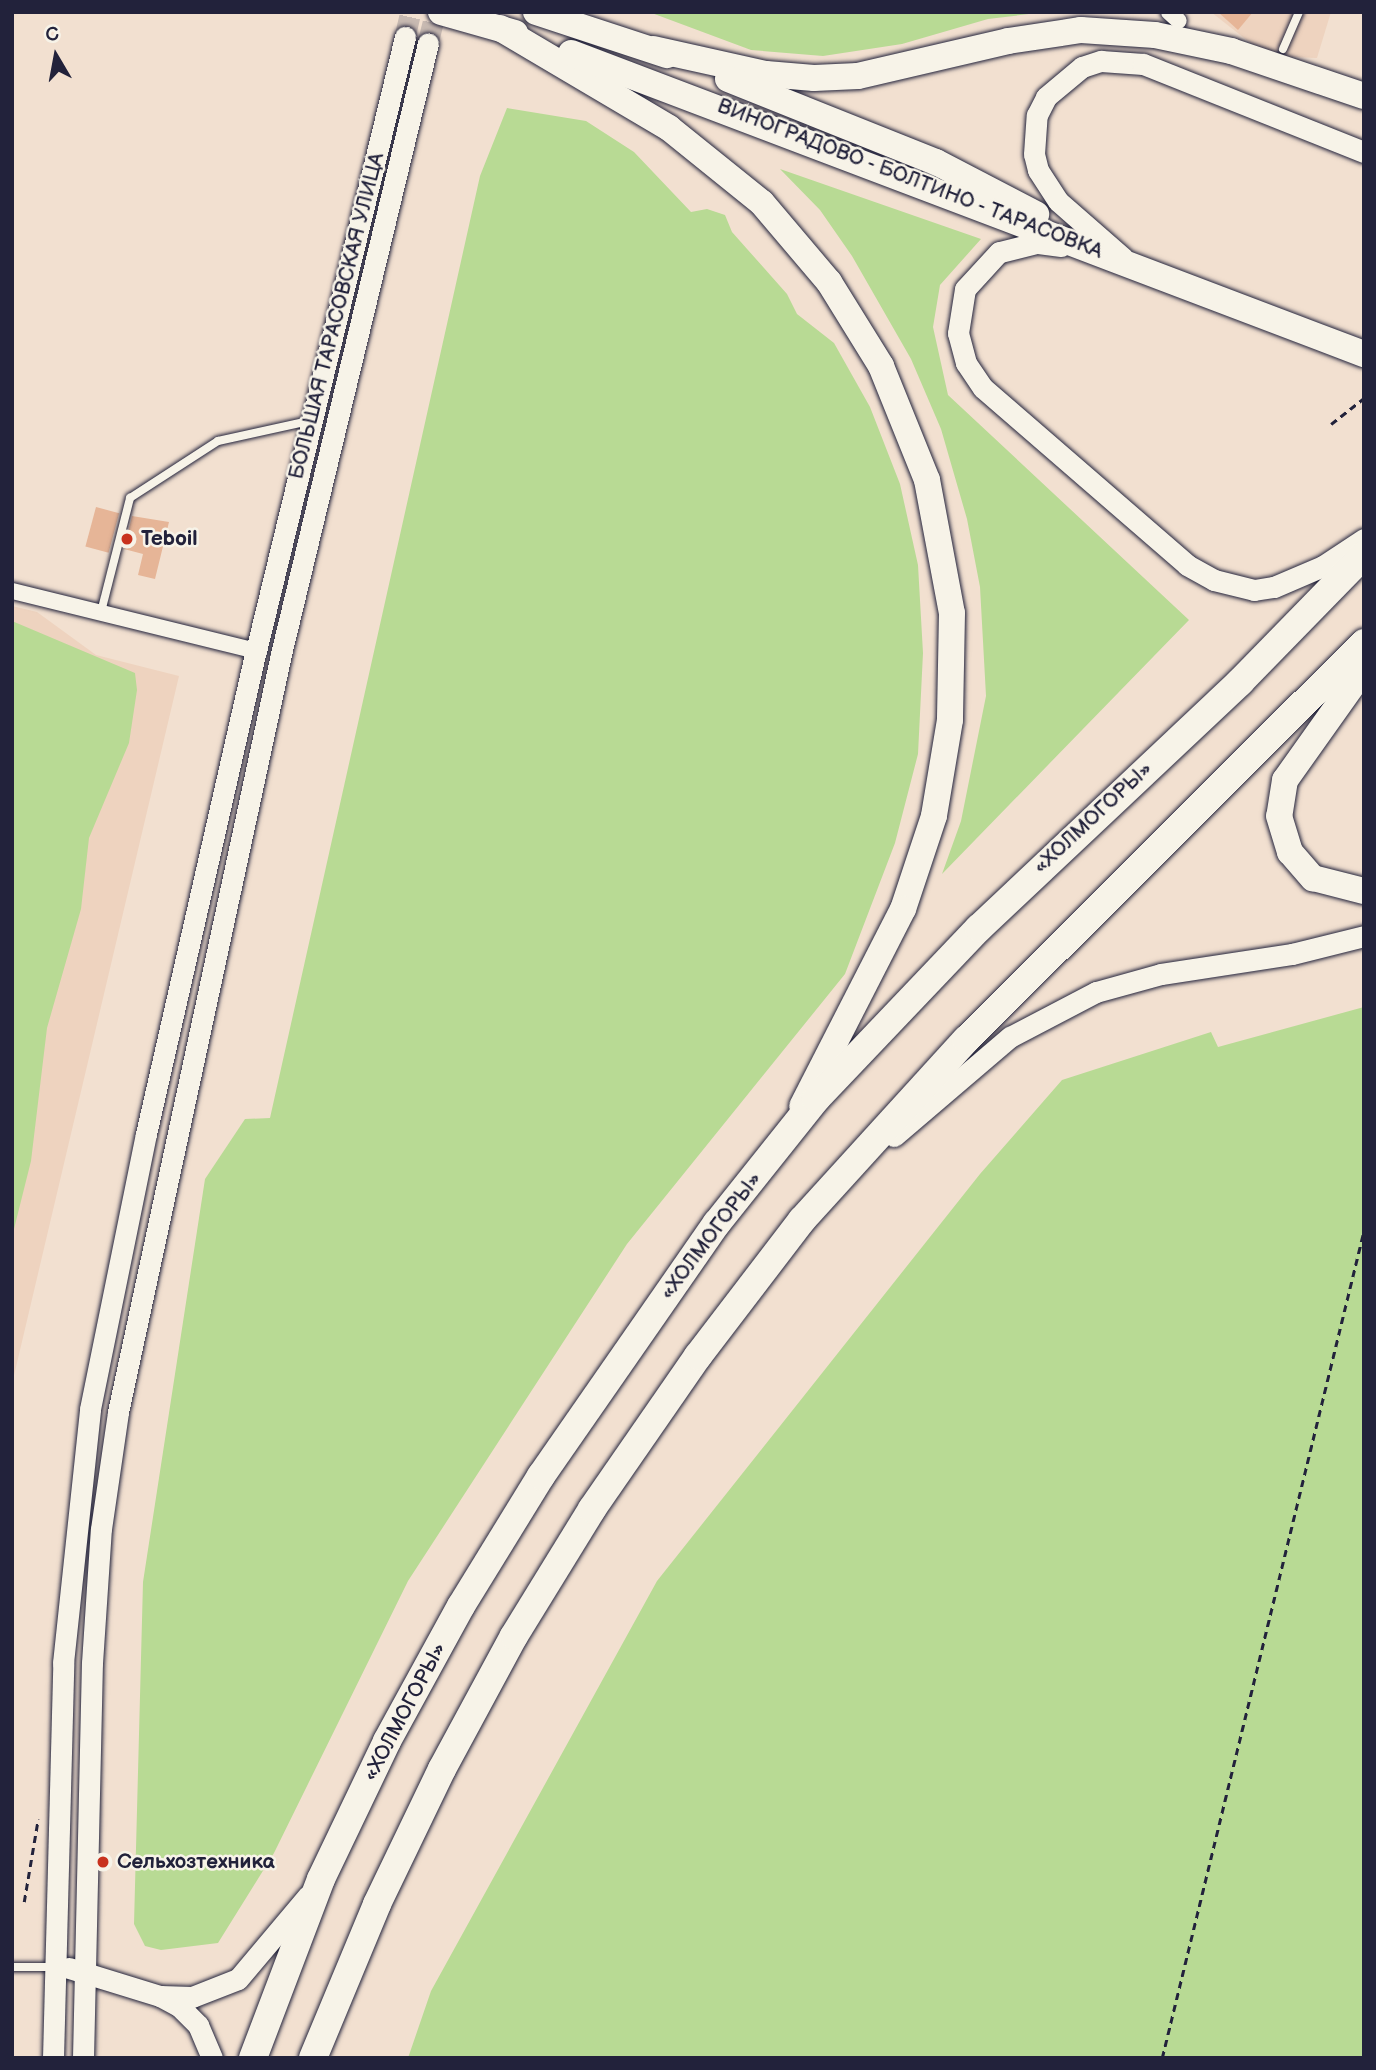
<!DOCTYPE html>
<meta charset="utf-8">
<style>
body{margin:0}
#map{position:relative;width:1376px;height:2070px;overflow:hidden;background:#f2e0d0;font-family:"Balsamiq Sans",sans-serif}
div>[style]{position:absolute}
.built>*{inset:0;background:#eed3bf}
.green>*{inset:0;background:#b8da94}
.building>*{inset:0;background:#e6b597;transform-origin:0 0}
.tertiary-tunnel>*{height:21px;margin-top:-10.5px;transform-origin:0;background:repeating-linear-gradient(90deg,#c8bab2 0 21px,transparent 0 31px)}
.path>*{height:2.5px;margin-top:-1.25px;transform-origin:0;background:repeating-linear-gradient(90deg,#22223b 0 7px,transparent 0 12px)}
.roads{filter:drop-shadow(0 0 2px #22223b) drop-shadow(0 0 2px #22223b)}
.service>*{height:8px;margin:-4px;padding:0 4px;transform-origin:4px;border-radius:4px;background:#f7f3e8}
.minor>*{height:16px;margin:-8px;padding:0 8px;transform-origin:8px;border-radius:8px;background:#f7f3e8}
.tertiary>*{height:21px;margin:-10.5px;padding:0 10.5px;transform-origin:10.5px;border-radius:10.5px;background:#f7f3e8}
.primary>*{height:26px;margin:-13px;padding:0 13px;transform-origin:13px;border-radius:13px;background:#f7f3e8}
.trunk>*{height:28px;margin:-14px;padding:0 14px;transform-origin:14px;border-radius:14px;background:#f7f3e8}
.dots>*{width:19px;height:19px;translate:-50% -50%;box-sizing:border-box;border:4px solid #f7f3e8;border-radius:50%}
span{translate:-50% -50%;white-space:nowrap;text-align:center;line-height:1.15;-webkit-text-stroke:5px #f7f3e8;paint-order:stroke}
.street-label{font-size:21px;color:#22223b}
.poi-label{font-size:21px;color:#22223b;font-weight:700}
.left{translate:0 -50%;text-align:left}
.frame{position:absolute;inset:0;border:14px solid #22223b;pointer-events:none}
.north{position:absolute;left:21px;top:21px;width:70px;height:70px;-webkit-text-stroke:5px #f7f3e8;paint-order:stroke;rotate:350deg;font-size:19px;font-weight:700;line-height:28px;text-align:center;color:#22223b}
.north::after{content:'';display:block;margin:auto;width:24px;height:32px;background:#22223b;clip-path:polygon(50% 0,100% 100%,50% 72%,0 100%)}
</style>
<div id="map">
<div class="built">
<div style="clip-path:polygon(1211px 12px,1331px 12px,1317px 58px,1267px 56px)"></div>
<div style="clip-path:polygon(12px 606px,37px 612px,96px 655px,179px 676px,12px 1384px)"></div>
</div>
<div class="green">
<div style="clip-path:polygon(649px 12px,1046px 12px,988px 19px,902px 44px,823px 56px,751px 50px)"></div>
<div style="clip-path:polygon(507px 108px,586px 121px,634px 152px,691px 212px,707px 209px,725px 215px,732px 232px,787px 294px,797px 314px,834px 343px,870px 407px,900px 484px,918px 565px,923px 653px,918px 754px,895px 843px,845px 974px,627px 1244px,408px 1581px,274px 1853px,218px 1943px,161px 1950px,145px 1946px,134px 1924px,143px 1582px,205px 1179px,245px 1119px,270px 1118px,480px 176px)"></div>
<div style="clip-path:polygon(780px 169px,981px 239px,940px 285px,933px 327px,948px 395px,1189px 620px,942px 874px,961px 821px,986px 696px,980px 587px,967px 519px,941px 429px,911px 359px,852px 256px,820px 210px)"></div>
<div style="clip-path:polygon(12px 621px,135px 673px,137px 690px,129px 743px,89px 838px,81px 909px,47px 1028px,31px 1161px,12px 1237px)"></div>
<div style="clip-path:polygon(1364px 1007px,1364px 2058px,408px 2058px,431px 1991px,657px 1581px,980px 1174px,1062px 1080px,1211px 1032px,1218px 1047px)"></div>
</div>
<div class="building">
<div style="clip-path:polygon(1218px 12px,1253px 12px,1238px 30px)"></div>
<div style="left:96px;top:507px;width:24px;height:41px;rotate:15deg"></div>
<div style="clip-path:polygon(132px 516px,169px 522px,155px 579px,138px 575px,143px 554px,124px 549px)"></div>
</div>
<div class="tertiary-tunnel">
<div style="left:405px;top:37px;width:26px;rotate:-77deg"></div>
<div style="left:428px;top:43px;width:32px;rotate:-76deg"></div>
</div>
<div class="path">
<div style="left:1331px;top:424px;width:42px;rotate:-38.2deg"></div>
<div style="left:24px;top:1902px;width:84px;rotate:-80.4deg"></div>
<div style="left:1162px;top:2058px;width:852px;rotate:-76.29deg"></div>
</div>
<div class="roads">
<div class="service">
<div style="left:1283px;top:49px;width:40px;rotate:-66.6deg"></div>
<div style="left:101px;top:612px;width:118px;rotate:-75.7deg"></div>
<div style="left:130px;top:498px;width:105px;rotate:-32.9deg"></div>
<div style="left:218px;top:441px;width:93px;rotate:-12.4deg"></div>
<div style="left:12px;top:1967px;width:41px"></div>
</div>
<div class="minor">
<div style="left:1169px;top:12px;width:13px;rotate:42deg"></div>
<div style="left:12px;top:591px;width:251px;rotate:13.8deg"></div>
</div>
<div class="tertiary">
<div style="left:1061px;top:246px;width:25px;rotate:-173deg"></div>
<div style="left:1036px;top:243px;width:38px;rotate:166deg"></div>
<div style="left:999px;top:252px;width:50px;rotate:132.6deg"></div>
<div style="left:965px;top:289px;width:45px;rotate:99deg"></div>
<div style="left:958px;top:333px;width:31px;rotate:75deg"></div>
<div style="left:966px;top:363px;width:30px;rotate:56deg"></div>
<div style="left:983px;top:388px;width:270px;rotate:40.9deg"></div>
<div style="left:1187px;top:565px;width:31px;rotate:29deg"></div>
<div style="left:1214px;top:580px;width:41px;rotate:14deg"></div>
<div style="left:1254px;top:590px;width:20px;rotate:-9deg"></div>
<div style="left:1274px;top:587px;width:53px;rotate:-23.2deg"></div>
<div style="left:1323px;top:566px;width:49px;rotate:-33.4deg"></div>
<div style="left:1123px;top:258px;width:86px;rotate:-138.8deg"></div>
<div style="left:1058px;top:201px;width:37px;rotate:-123deg"></div>
<div style="left:1038px;top:170px;width:16px;rotate:-104deg"></div>
<div style="left:1034px;top:154px;width:39px;rotate:-86deg"></div>
<div style="left:1037px;top:115px;width:20px;rotate:-63deg"></div>
<div style="left:1046px;top:97px;width:47px;rotate:-39.8deg"></div>
<div style="left:1082px;top:67px;width:20px;rotate:-18deg"></div>
<div style="left:1101px;top:61px;width:42px;rotate:4.1deg"></div>
<div style="left:1143px;top:64px;width:238px;rotate:21.7deg"></div>
<div style="left:894px;top:1136px;width:153px;rotate:-40.5deg"></div>
<div style="left:1010px;top:1037px;width:97px;rotate:-27.6deg"></div>
<div style="left:1096px;top:992px;width:67px;rotate:-15.5deg"></div>
<div style="left:1161px;top:974px;width:133px;rotate:-8.7deg"></div>
<div style="left:1292px;top:954px;width:74px;rotate:-14deg"></div>
<div style="left:69px;top:1968px;width:95px;rotate:17.1deg"></div>
<div style="left:160px;top:1996px;width:21px;rotate:28deg"></div>
<div style="left:179px;top:2006px;width:27px;rotate:45deg"></div>
<div style="left:198px;top:2025px;width:36px;rotate:67deg"></div>
<div style="left:160px;top:1996px;width:32px;rotate:2deg"></div>
<div style="left:192px;top:1997px;width:49px;rotate:-21.4deg"></div>
<div style="left:238px;top:1979px;width:109px;rotate:-49.9deg"></div>
<div style="left:53px;top:2058px;width:395px;rotate:-88.5deg"></div>
<div style="left:63px;top:1663px;width:255px;rotate:-83.9deg"></div>
<div style="left:90px;top:1409px;width:281px;rotate:-78.5deg"></div>
<div style="left:146px;top:1134px;width:495px;rotate:-77.2deg"></div>
<div style="left:256px;top:651px;width:632px;rotate:-76.36deg"></div>
<div style="left:83px;top:2058px;width:395px;rotate:-88.7deg"></div>
<div style="left:92px;top:1663px;width:134px;rotate:-86.2deg"></div>
<div style="left:101px;top:1529px;width:118px;rotate:-81.7deg"></div>
<div style="left:118px;top:1412px;width:775px;rotate:-77.86deg"></div>
<div style="left:281px;top:654px;width:628px;rotate:-76.47deg"></div>
</div>
<div class="primary">
<div style="left:441px;top:12px;width:77px;rotate:15.8deg"></div>
<div style="left:536px;top:12px;width:138px;rotate:18.2deg"></div>
<div style="left:500px;top:28px;width:196px;rotate:30.6deg"></div>
<div style="left:669px;top:128px;width:119px;rotate:38.9deg"></div>
<div style="left:762px;top:203px;width:104px;rotate:49.7deg"></div>
<div style="left:829px;top:282px;width:99px;rotate:58.2deg"></div>
<div style="left:881px;top:366px;width:123px;rotate:68deg"></div>
<div style="left:927px;top:480px;width:135px;rotate:79.4deg"></div>
<div style="left:952px;top:613px;width:107px;rotate:91.1deg"></div>
<div style="left:950px;top:720px;width:97px;rotate:99.5deg"></div>
<div style="left:934px;top:816px;width:98px;rotate:108.4deg"></div>
<div style="left:903px;top:909px;width:221px;rotate:117.1deg"></div>
<div style="left:653px;top:49px;width:116px;rotate:12.5deg"></div>
<div style="left:766px;top:74px;width:48px;rotate:4.8deg"></div>
<div style="left:814px;top:78px;width:44px;rotate:-2.6deg"></div>
<div style="left:858px;top:76px;width:154px;rotate:-13.1deg"></div>
<div style="left:1008px;top:41px;width:74px;rotate:-8.6deg"></div>
<div style="left:1081px;top:30px;width:74px;rotate:3.9deg"></div>
<div style="left:1155px;top:35px;width:78px;rotate:11.9deg"></div>
<div style="left:1231px;top:51px;width:140px;rotate:18.7deg"></div>
<div style="left:571px;top:53px;width:848px;rotate:20.79deg"></div>
<div style="left:728px;top:79px;width:224px;rotate:21.8deg"></div>
<div style="left:936px;top:162px;width:113px;rotate:27.5deg"></div>
<div style="left:1364px;top:669px;width:136px;rotate:125.4deg"></div>
<div style="left:1285px;top:780px;width:36px;rotate:99deg"></div>
<div style="left:1279px;top:816px;width:38px;rotate:73deg"></div>
<div style="left:1290px;top:852px;width:35px;rotate:49deg"></div>
<div style="left:1313px;top:878px;width:53px;rotate:14.3deg"></div>
</div>
<div class="trunk">
<div style="left:253px;top:2058px;width:191px;rotate:-69.2deg"></div>
<div style="left:321px;top:1879px;width:153px;rotate:-64.4deg"></div>
<div style="left:387px;top:1741px;width:154px;rotate:-61.3deg"></div>
<div style="left:461px;top:1606px;width:153px;rotate:-58.4deg"></div>
<div style="left:541px;top:1476px;width:308px;rotate:-55.2deg"></div>
<div style="left:717px;top:1223px;width:159px;rotate:-51.4deg"></div>
<div style="left:816px;top:1099px;width:236px;rotate:-46.4deg"></div>
<div style="left:979px;top:928px;width:359px;rotate:-43.3deg"></div>
<div style="left:1240px;top:682px;width:177px;rotate:-45.7deg"></div>
<div style="left:313px;top:2058px;width:167px;rotate:-67.4deg"></div>
<div style="left:377px;top:1904px;width:150px;rotate:-64.3deg"></div>
<div style="left:442px;top:1769px;width:151px;rotate:-61.6deg"></div>
<div style="left:514px;top:1636px;width:149px;rotate:-58.4deg"></div>
<div style="left:592px;top:1509px;width:186px;rotate:-55.3deg"></div>
<div style="left:698px;top:1356px;width:171px;rotate:-52.6deg"></div>
<div style="left:802px;top:1220px;width:244px;rotate:-47.7deg"></div>
<div style="left:966px;top:1040px;width:562px;rotate:-44.93deg"></div>
</div>
</div>
<div class="dots">
<div style="left:127px;top:539px;background:#c8321e"></div>
<div style="left:103px;top:1862px;background:#c8321e"></div>
</div>
<div class="street-label">
<span style="left:910px;top:179px;rotate:21deg">ВИНОГРАДОВО - БОЛТИНО - ТАРАСОВКА</span>
<span style="left:337px;top:316px;rotate:-76deg">БОЛЬШАЯ ТАРАСОВСКАЯ УЛИЦА</span>
<span style="left:1093px;top:818px;rotate:-43deg">«ХОЛМОГОРЫ»</span>
<span style="left:711px;top:1236px;rotate:-53deg">«ХОЛМОГОРЫ»</span>
<span style="left:405px;top:1712px;rotate:-62deg">«ХОЛМОГОРЫ»</span>
</div>
<div class="poi-label">
<span class="left" style="left:141px;top:539px">Teboil</span>
<span class="left" style="left:117px;top:1862px">Сельхозтехника</span>
</div>
<div class="frame"></div>
<div class="north">С</div>
</div>
